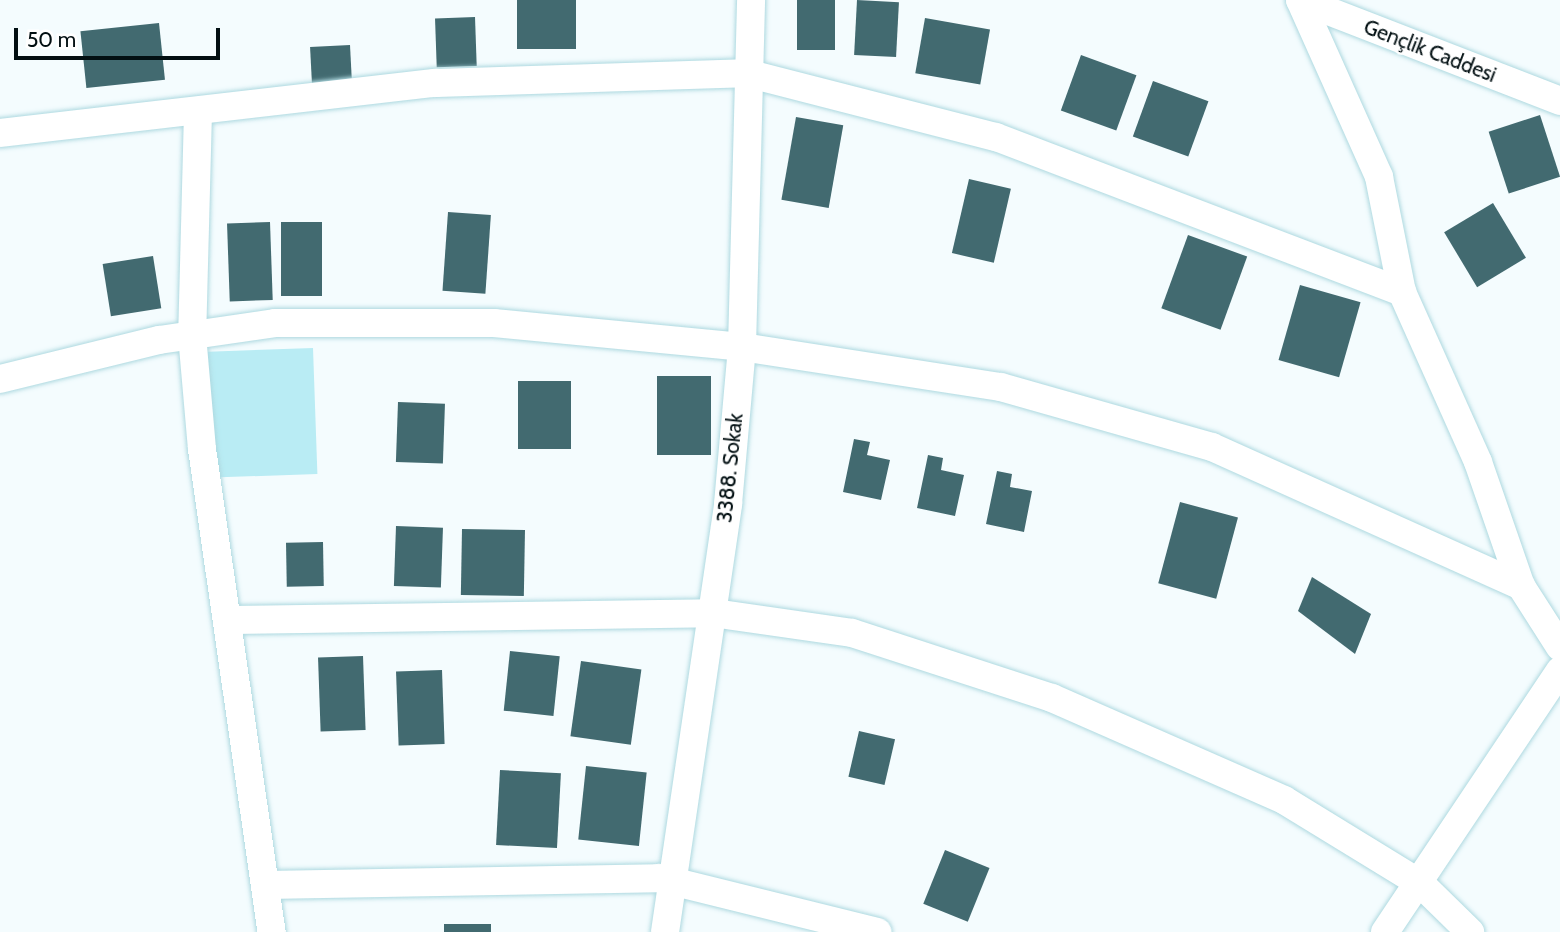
<!DOCTYPE html>
<meta charset="utf-8">
<style>
body{margin:0}
#map{position:relative;width:1560px;height:932px;overflow:hidden;background:#f4fcfe;font-family:Cabin,sans-serif}
div>[style]{position:absolute}
.green>*{inset:0;background:#b9ecf4;transform-origin:0 0}
.building>*{inset:0;background:#426a70;transform-origin:0 0}
.roads{filter:drop-shadow(0 0 2px #aed9e0) drop-shadow(0 0 2px #aed9e0)}
.minor>*{height:28px;margin:-14px;padding:0 14px;transform-origin:14px;border-radius:14px;background:#fff}
span{translate:-50% -50%;white-space:nowrap;text-align:center;line-height:1.15;-webkit-text-stroke:5px #fff;paint-order:stroke}
.street-label{font-size:21px;color:#020f12}
.scale{position:absolute;left:14px;top:28px;width:206px;height:32px;box-sizing:border-box;border:4px solid #020f12;border-top:0;padding-left:9px;font-size:21px;line-height:24px;white-space:nowrap;color:#020f12;-webkit-text-stroke:5px #fff;paint-order:stroke}
</style>
<div id="map">
<div class="green">
<div style="left:313px;top:348px;width:126px;height:112px;rotate:88deg"></div>
</div>
<div class="building">
<div style="left:517px;top:0;width:59px;height:49px"></div>
<div style="left:797px;top:0;width:38px;height:50px"></div>
<div style="left:857px;top:0;width:42px;height:55px;rotate:3deg"></div>
<div style="left:475px;top:17px;width:49px;height:40px;rotate:88deg"></div>
<div style="left:925px;top:18px;width:66px;height:56px;rotate:10deg"></div>
<div style="left:159px;top:23px;width:57px;height:79px;rotate:84deg"></div>
<div style="left:350px;top:45px;width:36px;height:40px;rotate:87deg"></div>
<div style="left:1081px;top:55px;width:59px;height:59px;rotate:20deg"></div>
<div style="left:1153px;top:81px;width:59px;height:59px;rotate:20deg"></div>
<div style="left:1540px;top:115px;width:65px;height:54px;rotate:72deg"></div>
<div style="left:796px;top:117px;width:48px;height:84px;rotate:10deg"></div>
<div style="left:969px;top:179px;width:43px;height:76px;rotate:13deg"></div>
<div style="left:1493px;top:203px;width:64px;height:57px;rotate:59deg"></div>
<div style="left:448px;top:212px;width:43px;height:79px;rotate:4deg"></div>
<div style="left:270px;top:222px;width:78px;height:43px;rotate:88deg"></div>
<div style="left:281px;top:222px;width:41px;height:74px"></div>
<div style="left:1188px;top:235px;width:63px;height:78px;rotate:20deg"></div>
<div style="left:153px;top:256px;width:53px;height:51px;rotate:81deg"></div>
<div style="left:1300px;top:285px;width:63px;height:78px;rotate:16deg"></div>
<div style="left:657px;top:376px;width:54px;height:79px"></div>
<div style="left:518px;top:381px;width:53px;height:68px"></div>
<div style="left:398px;top:402px;width:47px;height:60px;rotate:2deg"></div>
<div style="clip-path:polygon(854px 439px,870px 442px,867px 455px,890px 460px,881px 500px,843px 492px)"></div>
<div style="clip-path:polygon(928px 455px,943px 458px,941px 470px,964px 475px,955px 516px,917px 508px)"></div>
<div style="clip-path:polygon(997px 471px,1012px 474px,1010px 487px,1032px 491px,1024px 532px,986px 524px)"></div>
<div style="left:1180px;top:502px;width:60px;height:84px;rotate:15deg"></div>
<div style="left:396px;top:526px;width:47px;height:60px;rotate:2deg"></div>
<div style="left:462px;top:529px;width:63px;height:66px;rotate:1deg"></div>
<div style="left:323px;top:542px;width:44px;height:37px;rotate:89deg"></div>
<div style="clip-path:polygon(1312px 577px,1371px 614px,1355px 654px,1298px 611px)"></div>
<div style="left:510px;top:651px;width:50px;height:60px;rotate:6deg"></div>
<div style="left:363px;top:656px;width:74px;height:45px;rotate:88deg"></div>
<div style="left:581px;top:661px;width:61px;height:76px;rotate:8deg"></div>
<div style="left:442px;top:670px;width:74px;height:46px;rotate:88deg"></div>
<div style="left:859px;top:731px;width:37px;height:47px;rotate:13deg"></div>
<div style="left:586px;top:766px;width:61px;height:74px;rotate:6deg"></div>
<div style="left:500px;top:770px;width:61px;height:75px;rotate:3deg"></div>
<div style="left:945px;top:850px;width:48px;height:58px;rotate:22deg"></div>
<div style="left:444px;top:924px;width:47px;height:8px"></div>
</div>
<div class="roads">
<div class="minor">
<div style="left:1300px;top:0;width:194px;rotate:65.9deg"></div>
<div style="left:1379px;top:177px;width:117px;rotate:78.7deg"></div>
<div style="left:1402px;top:292px;width:186px;rotate:65.9deg"></div>
<div style="left:1478px;top:462px;width:131px;rotate:70.9deg"></div>
<div style="left:1521px;top:586px;width:72px;rotate:57.4deg"></div>
<div style="left:1300px;top:0;width:279px;rotate:21.2deg"></div>
<div style="left:198px;top:112px;width:223px;rotate:91.5deg"></div>
<div style="left:192px;top:335px;width:114px;rotate:85deg"></div>
<div style="left:202px;top:449px;width:488px;rotate:81.8deg"></div>
<div style="left:0;top:133px;width:438px;rotate:-6.6deg"></div>
<div style="left:435px;top:83px;width:311px;rotate:-1.8deg"></div>
<div style="left:746px;top:73px;width:258px;rotate:14.4deg"></div>
<div style="left:996px;top:137px;width:435px;rotate:20.9deg"></div>
<div style="left:0;top:379px;width:164px;rotate:-13.8deg"></div>
<div style="left:159px;top:340px;width:117px;rotate:-8.3deg"></div>
<div style="left:275px;top:323px;width:219px"></div>
<div style="left:494px;top:323px;width:249px;rotate:5.5deg"></div>
<div style="left:742px;top:347px;width:262px;rotate:8.8deg"></div>
<div style="left:1001px;top:387px;width:219px;rotate:15.9deg"></div>
<div style="left:1212px;top:447px;width:339px;rotate:24.2deg"></div>
<div style="left:232px;top:620px;width:481px;rotate:-0.8deg"></div>
<div style="left:713px;top:613px;width:140px;rotate:8.2deg"></div>
<div style="left:852px;top:633px;width:210px;rotate:18deg"></div>
<div style="left:1052px;top:698px;width:253px;rotate:23.7deg"></div>
<div style="left:1284px;top:800px;width:161px;rotate:31.5deg"></div>
<div style="left:1421px;top:884px;width:69px;rotate:44.4deg"></div>
<div style="left:265px;top:885px;width:394px;rotate:-1deg"></div>
<div style="left:659px;top:878px;width:225px;rotate:13.9deg"></div>
<div style="left:665px;top:932px;width:433px;rotate:-81.6deg"></div>
<div style="left:728px;top:504px;width:158px;rotate:-84.9deg"></div>
<div style="left:742px;top:347px;width:347px;rotate:-88.5deg"></div>
<div style="left:1385px;top:932px;width:314px;rotate:-56.2deg"></div>
</div>
</div>
<div class="street-label">
<span style="left:1430px;top:51px;rotate:21deg">Gençlik Caddesi</span>
<span style="left:730px;top:468px;rotate:-84deg">3388. Sokak</span>
</div>
<div class="scale">50 m</div>
</div>
